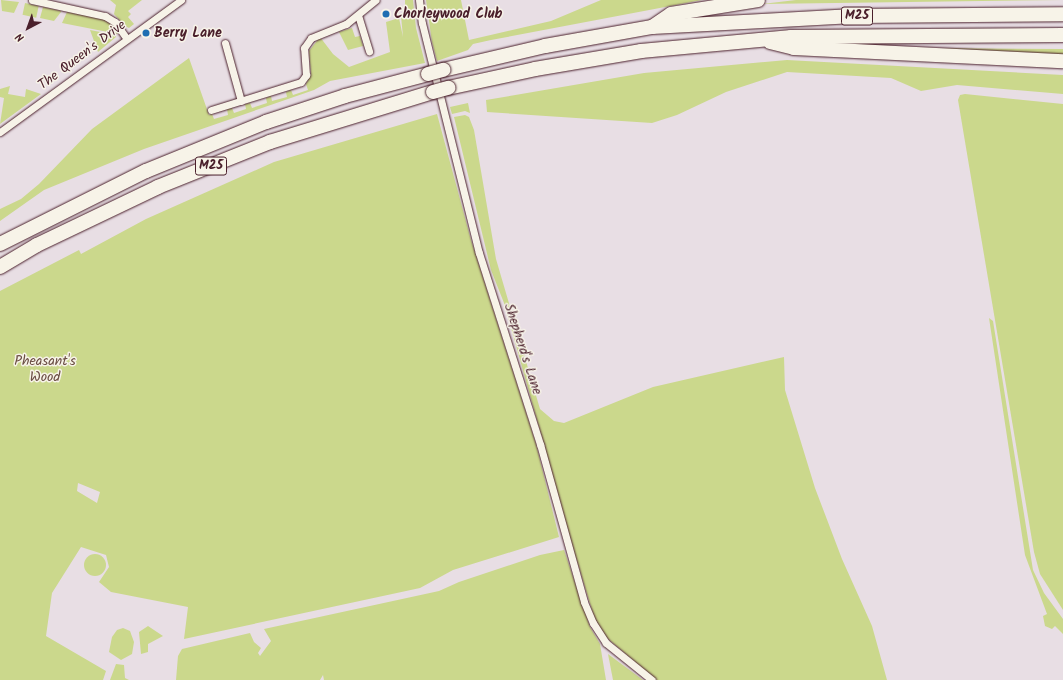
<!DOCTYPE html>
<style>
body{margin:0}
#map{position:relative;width:1063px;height:680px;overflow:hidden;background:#e8dee4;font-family:Kalam,sans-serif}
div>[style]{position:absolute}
.green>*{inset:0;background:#cbd88c;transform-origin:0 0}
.round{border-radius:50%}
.roads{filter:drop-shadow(0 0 1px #4a1f2b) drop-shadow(0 0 1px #4a1f2b)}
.minor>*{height:7px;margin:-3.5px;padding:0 3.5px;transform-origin:3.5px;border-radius:3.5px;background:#f7f3e8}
.motorway>*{height:14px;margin:-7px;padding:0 7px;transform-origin:7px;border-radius:7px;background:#f7f3e8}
.bridges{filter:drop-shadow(0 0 1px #4a1f2b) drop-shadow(0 0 1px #4a1f2b)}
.motorway-bridge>*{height:14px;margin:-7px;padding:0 7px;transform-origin:7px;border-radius:7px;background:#f7f3e8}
.dots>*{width:11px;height:11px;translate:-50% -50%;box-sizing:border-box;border:2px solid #f7f3e8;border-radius:50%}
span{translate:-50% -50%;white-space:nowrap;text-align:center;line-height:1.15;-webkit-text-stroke:3px #f7f3e8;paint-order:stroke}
.shield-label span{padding:1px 3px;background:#f7f3e8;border:1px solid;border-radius:3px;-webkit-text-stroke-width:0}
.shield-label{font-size:13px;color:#4a1f2b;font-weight:700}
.poi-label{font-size:14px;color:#4a1f2b;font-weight:700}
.left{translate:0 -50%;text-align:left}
.street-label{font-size:14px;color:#4a1f2b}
.park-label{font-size:14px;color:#6a4d43}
.north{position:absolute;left:8px;top:8px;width:40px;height:40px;-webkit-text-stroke:3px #f7f3e8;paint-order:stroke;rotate:221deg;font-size:11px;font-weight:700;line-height:16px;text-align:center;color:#4a1f2b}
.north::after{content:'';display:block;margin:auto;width:14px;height:18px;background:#4a1f2b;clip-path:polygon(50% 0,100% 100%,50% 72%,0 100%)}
</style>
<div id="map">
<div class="green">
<div style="clip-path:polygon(1px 0,19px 2px,14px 13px,2px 11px)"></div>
<div style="clip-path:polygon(110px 0,142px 0,128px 11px,131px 14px,128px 17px,134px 24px,129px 28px,125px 26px,114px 14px,116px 5px)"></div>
<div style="clip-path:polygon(405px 0,413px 0,416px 28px,425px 63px,330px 81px,314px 90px,144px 149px,44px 190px,0 221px,0 209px,21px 199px,39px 184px,92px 129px,189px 58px,209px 115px,212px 114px,214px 119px,228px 115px,227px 109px,232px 108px,234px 113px,246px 109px,245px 104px,250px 103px,252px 108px,267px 103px,266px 98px,271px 96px,272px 101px,287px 97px,286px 92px,291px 90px,293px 95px,308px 90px,306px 84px,311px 74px,309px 51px,320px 37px,333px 54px,349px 67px,390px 52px,386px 22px,399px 18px,403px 37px,401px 16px,405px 15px)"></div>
<div style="clip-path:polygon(426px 0,461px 0,469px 40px,551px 21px,601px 0,702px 0,491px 40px,473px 44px,468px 50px,437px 61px,432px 42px)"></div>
<div style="clip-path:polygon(796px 0,1063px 0,762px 4px)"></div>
<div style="left:25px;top:3px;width:14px;height:12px;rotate:12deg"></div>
<div style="clip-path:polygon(43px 7px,61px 11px,61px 12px,54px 21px,40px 18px)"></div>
<div style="clip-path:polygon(67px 12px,104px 19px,113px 26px,118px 34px,62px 23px)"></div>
<div style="clip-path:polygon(352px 28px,355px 37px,360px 36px,363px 46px,348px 50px,339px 32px)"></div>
<div style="clip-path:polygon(90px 30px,116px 35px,116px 37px,98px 52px)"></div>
<div style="clip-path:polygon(914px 48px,1063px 49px,1063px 59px)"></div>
<div style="clip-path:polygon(787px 60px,1063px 75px,1063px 94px,957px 85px,921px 91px,891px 78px,787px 72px,726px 92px,677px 115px,652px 123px,487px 112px,486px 100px,644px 73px)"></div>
<div style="clip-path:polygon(10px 86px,8px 94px,25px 97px,26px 89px,41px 94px,0 124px,4px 98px,0 97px,0 89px)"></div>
<div style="clip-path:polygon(965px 94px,1063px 104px,1063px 610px,1040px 574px,1034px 552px,958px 100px,960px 95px)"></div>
<div style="clip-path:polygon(468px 103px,470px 113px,465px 111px,452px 114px,450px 107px)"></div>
<div style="clip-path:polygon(evenodd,437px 114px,471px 240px,536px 444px,559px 537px,453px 570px,420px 588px,184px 639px,188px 607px,111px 592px,99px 582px,109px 567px,106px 555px,81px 547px,52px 593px,46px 636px,106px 671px,103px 680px,0 680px,0 291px,79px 250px,81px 254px,146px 219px,274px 162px,437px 114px,78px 483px,100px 492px,97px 503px,77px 491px,78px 483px)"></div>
<div style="clip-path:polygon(465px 115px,469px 117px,474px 130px,496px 259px,540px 409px,554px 421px,564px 423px,653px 387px,784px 357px,785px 390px,815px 488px,842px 559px,872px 626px,887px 680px,656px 680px,607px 638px,595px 620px,573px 548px,504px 303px,491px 270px,454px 117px)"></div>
<div style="clip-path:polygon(989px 318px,993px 321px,1033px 570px,1044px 593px,1063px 619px,1063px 634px,1055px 626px,1052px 629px,1045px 626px,1043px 616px,1047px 614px,1025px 555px)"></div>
<div style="clip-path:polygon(564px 550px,590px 627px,600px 644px,606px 680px,324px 680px,323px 675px,320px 680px,176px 680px,178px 656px,182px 649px,250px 633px,254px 642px,261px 648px,258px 653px,260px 656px,271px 641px,264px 629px,439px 591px,459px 582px,540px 555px)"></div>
<div class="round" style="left:84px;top:554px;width:22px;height:22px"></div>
<div style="clip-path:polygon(148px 626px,163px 636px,148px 644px,148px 652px,141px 654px,139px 632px)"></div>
<div style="clip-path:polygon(123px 628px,130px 631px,134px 642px,132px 654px,121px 660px,109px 652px,112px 637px,117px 630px)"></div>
<div style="clip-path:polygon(608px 654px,643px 680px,613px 680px)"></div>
<div style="clip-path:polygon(116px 664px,124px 665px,125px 678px,129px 680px,110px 680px)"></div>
</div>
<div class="roads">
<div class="minor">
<div style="left:32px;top:0;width:75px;rotate:12.4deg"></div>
<div style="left:105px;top:16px;width:12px;rotate:31deg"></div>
<div style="left:115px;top:22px;width:19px;rotate:55deg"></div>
<div style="left:419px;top:0;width:23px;rotate:83deg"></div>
<div style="left:422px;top:23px;width:237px;rotate:76.1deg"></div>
<div style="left:479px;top:253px;width:201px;rotate:72.3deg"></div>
<div style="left:540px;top:444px;width:164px;rotate:74.4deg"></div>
<div style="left:584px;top:602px;width:23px;rotate:67deg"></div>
<div style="left:593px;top:623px;width:24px;rotate:57deg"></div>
<div style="left:606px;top:643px;width:59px;rotate:38.8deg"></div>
<div style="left:358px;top:15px;width:38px;rotate:73deg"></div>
<div style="left:225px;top:43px;width:60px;rotate:74.6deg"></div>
<div style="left:211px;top:110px;width:94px;rotate:-17.3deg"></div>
<div style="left:301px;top:82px;width:9px;rotate:-54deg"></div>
<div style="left:306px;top:75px;width:27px;rotate:-94deg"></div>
<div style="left:304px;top:48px;width:12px;rotate:-55deg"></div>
<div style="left:311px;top:38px;width:38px;rotate:-22deg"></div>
<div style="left:346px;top:24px;width:38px;rotate:-39deg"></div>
<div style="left:0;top:132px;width:224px;rotate:-36.1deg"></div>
</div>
<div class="motorway">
<div style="left:652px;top:27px;width:23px;rotate:-34deg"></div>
<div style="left:671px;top:14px;width:88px;rotate:-9.1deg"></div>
<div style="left:770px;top:42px;width:25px;rotate:14deg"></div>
<div style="left:794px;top:48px;width:269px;rotate:2.8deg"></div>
<div style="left:443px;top:70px;width:105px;rotate:-13.2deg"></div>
<div style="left:545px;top:46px;width:109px;rotate:-10.1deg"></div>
<div style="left:652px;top:27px;width:202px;rotate:-3.1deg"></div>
<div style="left:854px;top:16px;width:209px;rotate:-0.5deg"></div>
<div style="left:448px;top:88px;width:89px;rotate:-12.3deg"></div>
<div style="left:535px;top:69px;width:108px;rotate:-9.6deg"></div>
<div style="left:641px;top:51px;width:151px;rotate:-5.3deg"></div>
<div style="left:791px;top:37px;width:272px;rotate:-0.4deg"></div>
<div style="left:0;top:244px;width:163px;rotate:-26.6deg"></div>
<div style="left:146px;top:171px;width:130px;rotate:-22.2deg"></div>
<div style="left:266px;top:122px;width:83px;rotate:-18.2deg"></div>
<div style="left:345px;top:96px;width:86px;rotate:-14.8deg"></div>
<div style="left:0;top:267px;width:43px;rotate:-30.7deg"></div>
<div style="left:37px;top:245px;width:134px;rotate:-25.6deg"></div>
<div style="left:158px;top:187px;width:121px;rotate:-21.9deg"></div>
<div style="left:270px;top:142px;width:170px;rotate:-17.1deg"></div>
</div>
</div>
<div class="bridges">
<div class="motorway-bridge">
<div style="left:428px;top:74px;width:16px;rotate:-15deg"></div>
<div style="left:433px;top:92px;width:16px;rotate:-15deg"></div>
</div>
</div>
<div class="dots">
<div style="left:386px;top:14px;background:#1f6fb2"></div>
<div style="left:146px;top:33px;background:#1f6fb2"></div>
</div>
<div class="shield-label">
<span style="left:857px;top:16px">M25</span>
<span style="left:211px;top:166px">M25</span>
</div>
<div class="poi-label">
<span class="left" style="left:394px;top:14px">Chorleywood Club</span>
<span class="left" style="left:154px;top:33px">Berry Lane</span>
</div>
<div class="street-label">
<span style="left:82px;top:55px;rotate:-37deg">The Queen's Drive</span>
<span style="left:523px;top:349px;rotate:72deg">Shepherd's Lane</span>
</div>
<div class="park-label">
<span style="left:45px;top:369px">Pheasant's<br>Wood</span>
</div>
<div class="north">N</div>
</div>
